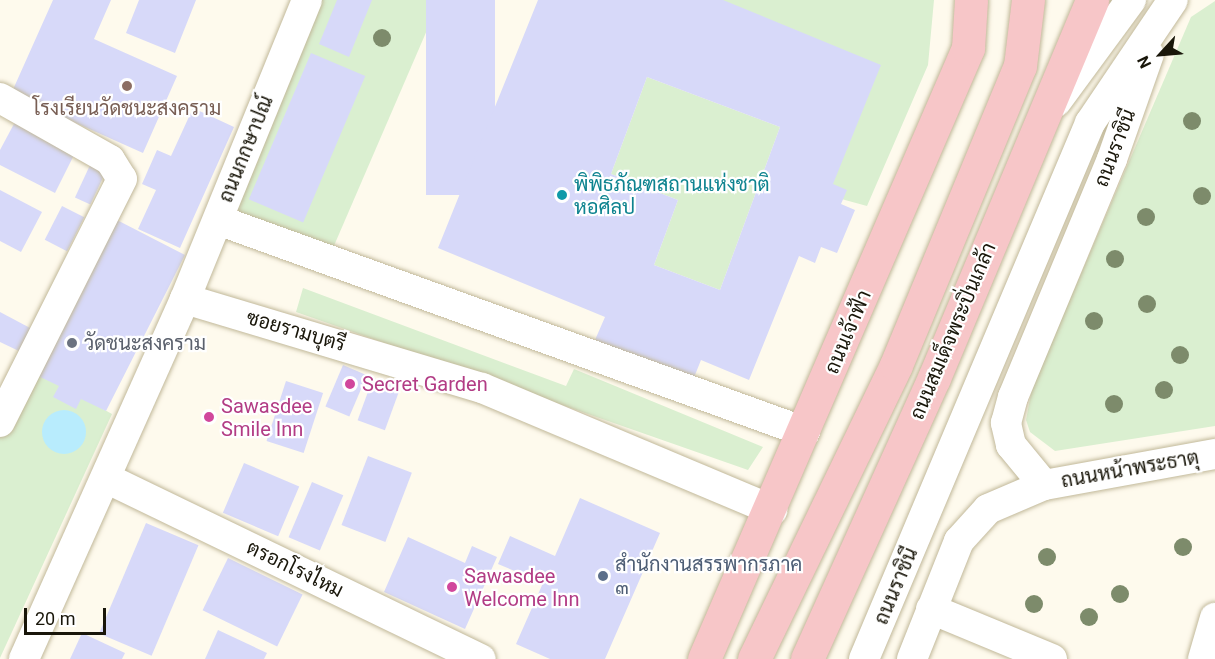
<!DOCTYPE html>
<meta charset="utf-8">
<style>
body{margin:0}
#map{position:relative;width:1215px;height:659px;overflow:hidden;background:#fefaed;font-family:Roboto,Sarabun,sans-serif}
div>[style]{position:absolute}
.green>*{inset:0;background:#daefd0}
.water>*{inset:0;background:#b8ecfd}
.round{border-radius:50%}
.building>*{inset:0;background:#d7d9f9;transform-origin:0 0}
.roads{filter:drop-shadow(0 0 2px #c1b899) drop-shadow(0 0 2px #c1b899)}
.minor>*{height:30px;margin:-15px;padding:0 15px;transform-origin:15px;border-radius:15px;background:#fff}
.major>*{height:33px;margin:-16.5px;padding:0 16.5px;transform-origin:16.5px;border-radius:16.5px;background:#f7c6c8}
.trees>*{width:18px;height:18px;margin:-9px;border-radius:50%;background:#7d8b6b}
.dots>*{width:16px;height:16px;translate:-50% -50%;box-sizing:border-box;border:3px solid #fff;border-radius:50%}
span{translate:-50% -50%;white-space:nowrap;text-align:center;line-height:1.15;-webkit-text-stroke:4.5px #fff;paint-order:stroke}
.education-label{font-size:20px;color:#785e54}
.street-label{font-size:20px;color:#19160a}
.culture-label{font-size:20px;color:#0d838f}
.left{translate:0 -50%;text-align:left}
.worship-label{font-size:20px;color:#5b616d}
.hotel-label{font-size:20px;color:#b23c85}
.service-label{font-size:20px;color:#4e5e75}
.north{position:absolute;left:1131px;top:24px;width:60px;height:60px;-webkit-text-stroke:4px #fff;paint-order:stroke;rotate:244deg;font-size:16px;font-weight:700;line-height:24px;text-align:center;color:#19160a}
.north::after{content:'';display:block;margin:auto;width:21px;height:27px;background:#19160a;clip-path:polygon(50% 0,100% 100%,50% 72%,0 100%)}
.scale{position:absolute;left:24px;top:608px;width:82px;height:27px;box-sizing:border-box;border:3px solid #19160a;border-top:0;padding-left:8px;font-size:18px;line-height:21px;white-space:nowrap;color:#19160a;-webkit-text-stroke:4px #fff;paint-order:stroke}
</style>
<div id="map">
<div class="green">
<div style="clip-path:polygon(318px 0,440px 0,333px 248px,229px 213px)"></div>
<div style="clip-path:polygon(705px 0,934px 0,928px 65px,867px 206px,812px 191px,846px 67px)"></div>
<div style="clip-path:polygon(1215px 1px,1215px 426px,1055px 451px,1030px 432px,1026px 420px,1032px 388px,1191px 17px)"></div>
<div style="clip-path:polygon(647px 77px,780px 127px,720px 290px,654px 265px,678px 200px,611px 174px)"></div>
<div style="clip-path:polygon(303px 288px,566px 386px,574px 369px,763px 447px,748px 470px,296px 312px)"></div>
<div style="clip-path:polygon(32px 370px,112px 414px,0 658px,0 423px)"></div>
</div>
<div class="water">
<div class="round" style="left:42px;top:410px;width:44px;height:44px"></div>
</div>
<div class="building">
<div style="clip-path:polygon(53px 0,111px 0,94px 39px,177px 76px,143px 153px,11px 94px)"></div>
<div style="clip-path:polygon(139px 0,196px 0,175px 53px,126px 33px)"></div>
<div style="clip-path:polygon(337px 0,372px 0,349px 57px,319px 44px)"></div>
<div style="left:426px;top:0;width:69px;height:195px"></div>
<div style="clip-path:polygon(evenodd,538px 0,723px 0,881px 65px,833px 184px,847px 190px,841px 204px,855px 210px,837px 253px,821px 247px,815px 263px,799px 256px,749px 380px,701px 360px,693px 380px,595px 340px,605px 317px,438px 248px,538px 0,647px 77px,780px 127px,720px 290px,654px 265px,678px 200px,611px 174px,647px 77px)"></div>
<div style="left:311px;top:53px;width:59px;height:159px;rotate:23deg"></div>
<div style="clip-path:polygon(193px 108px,234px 127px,180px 248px,138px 229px,156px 190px,142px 184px,157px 150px,171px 156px)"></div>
<div style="clip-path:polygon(15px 122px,75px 153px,55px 193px,0 165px,0 150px)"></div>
<div style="left:91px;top:163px;width:17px;height:38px;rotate:25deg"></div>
<div style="clip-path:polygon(0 190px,42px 212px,21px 252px,0 241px)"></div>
<div style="left:62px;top:206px;width:25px;height:38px;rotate:27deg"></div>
<div style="clip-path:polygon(115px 219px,185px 255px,106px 411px,81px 399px,76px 409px,53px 397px,59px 386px,36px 375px)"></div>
<div style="clip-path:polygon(0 312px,32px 329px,21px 352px,0 342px)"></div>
<div style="left:343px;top:365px;width:26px;height:45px;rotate:23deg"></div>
<div style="left:373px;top:378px;width:29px;height:45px;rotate:20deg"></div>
<div style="left:286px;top:381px;width:39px;height:63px;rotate:18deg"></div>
<div style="left:368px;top:456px;width:47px;height:74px;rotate:21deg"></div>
<div style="left:244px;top:463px;width:60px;height:54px;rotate:23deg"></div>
<div style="left:312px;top:482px;width:34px;height:60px;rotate:23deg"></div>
<div style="clip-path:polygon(580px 498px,660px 533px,605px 659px,550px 659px,516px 644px,543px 583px,498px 564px,510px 536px,555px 556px)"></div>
<div style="left:146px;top:523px;width:57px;height:120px;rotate:23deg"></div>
<div style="clip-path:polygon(408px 537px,465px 563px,472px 546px,497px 557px,465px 629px,384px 592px)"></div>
<div style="left:228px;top:558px;width:83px;height:58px;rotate:26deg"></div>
<div style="clip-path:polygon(218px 630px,267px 653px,264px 659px,205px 659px)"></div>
<div style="clip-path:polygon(82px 633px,125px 653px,122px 659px,70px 659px)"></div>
</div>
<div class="roads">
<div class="minor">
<div style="left:0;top:98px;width:126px;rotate:29.4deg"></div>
<div style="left:110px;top:160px;width:22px;rotate:58deg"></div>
<div style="left:122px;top:179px;width:272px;rotate:116.7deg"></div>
<div style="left:1056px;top:102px;width:127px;rotate:-53.7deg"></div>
<div style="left:218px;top:220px;width:624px;rotate:19.86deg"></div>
<div style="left:185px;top:299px;width:323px;rotate:-67.8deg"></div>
<div style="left:108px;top:479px;width:414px;rotate:25.8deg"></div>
<div style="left:1044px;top:485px;width:52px;rotate:-129.5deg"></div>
<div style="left:1011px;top:445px;width:23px;rotate:-103deg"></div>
<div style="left:1006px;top:423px;width:27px;rotate:-75deg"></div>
<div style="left:1013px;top:397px;width:258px;rotate:-67.4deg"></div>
<div style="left:1112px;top:159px;width:111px;rotate:-70.6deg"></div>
<div style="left:931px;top:609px;width:131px;rotate:22.5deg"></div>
<div style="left:24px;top:659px;width:394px;rotate:-65.9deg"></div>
<div style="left:185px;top:299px;width:310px;rotate:16.7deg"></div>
<div style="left:482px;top:388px;width:315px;rotate:22.8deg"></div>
<div style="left:864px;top:659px;width:582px;rotate:-67.14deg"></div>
<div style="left:1090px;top:123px;width:148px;rotate:-56deg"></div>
<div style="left:912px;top:659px;width:127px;rotate:-68.3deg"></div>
<div style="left:959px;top:541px;width:43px;rotate:-47.8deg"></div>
<div style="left:988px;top:509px;width:61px;rotate:-23.2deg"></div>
<div style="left:1044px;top:485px;width:174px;rotate:-10.3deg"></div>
<div style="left:1203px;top:659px;width:43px;rotate:-73.7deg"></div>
</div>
<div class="major">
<div style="left:704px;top:659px;width:666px;rotate:-66.63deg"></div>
<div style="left:968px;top:48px;width:48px;rotate:-86.4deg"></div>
<div style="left:754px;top:659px;width:326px;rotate:-64.2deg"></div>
<div style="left:896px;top:365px;width:324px;rotate:-67.5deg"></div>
<div style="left:1020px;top:66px;width:66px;rotate:-83.1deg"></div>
<div style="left:807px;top:659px;width:308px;rotate:-65.7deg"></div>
<div style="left:934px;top:378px;width:410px;rotate:-67.3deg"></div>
</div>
</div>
<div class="trees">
<div style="left:382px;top:38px"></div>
<div style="left:1192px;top:121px"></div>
<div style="left:1202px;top:196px"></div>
<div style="left:1146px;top:217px"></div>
<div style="left:1115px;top:259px"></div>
<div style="left:1147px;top:304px"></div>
<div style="left:1094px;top:321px"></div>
<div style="left:1180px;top:355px"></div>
<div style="left:1164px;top:390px"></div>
<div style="left:1114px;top:404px"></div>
<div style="left:1183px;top:547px"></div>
<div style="left:1047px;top:557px"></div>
<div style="left:1120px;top:594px"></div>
<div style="left:1034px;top:604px"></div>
<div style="left:1089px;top:617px"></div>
</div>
<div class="dots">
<div style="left:127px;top:86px;background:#8d6e63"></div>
<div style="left:562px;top:195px;background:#0f9aa8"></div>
<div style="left:72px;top:343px;background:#6b7280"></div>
<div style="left:350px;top:384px;background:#d1479c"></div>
<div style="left:209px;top:417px;background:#d1479c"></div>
<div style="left:603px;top:576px;background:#5c6f8a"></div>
<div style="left:452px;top:587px;background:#d1479c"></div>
</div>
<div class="education-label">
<span style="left:127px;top:108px">โรงเรียนวัดชนะสงคราม</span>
</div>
<div class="street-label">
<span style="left:1115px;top:148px;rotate:-69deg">ถนนราชินี</span>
<span style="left:246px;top:149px;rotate:-68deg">ถนนกกษาปณ์</span>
<span style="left:296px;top:331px;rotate:16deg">ซอยรามบุตรี</span>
<span style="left:953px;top:331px;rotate:-67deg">ถนนสมเด็จพระปิ่นเกล้า</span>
<span style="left:848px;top:332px;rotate:-67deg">ถนนเจ้าฟ้า</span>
<span style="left:1130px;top:469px;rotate:-10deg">ถนนหน้าพระธาตุ</span>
<span style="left:295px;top:569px;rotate:26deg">ตรอกโรงไหม</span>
<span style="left:896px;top:586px;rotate:-67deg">ถนนราชินี</span>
</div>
<div class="culture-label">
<span class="left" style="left:574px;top:196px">พิพิธภัณฑสถานแห่งชาติ<br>หอศิลป</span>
</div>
<div class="worship-label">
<span class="left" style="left:84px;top:343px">วัดชนะสงคราม</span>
</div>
<div class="hotel-label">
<span class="left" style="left:362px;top:384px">Secret Garden</span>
<span class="left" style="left:221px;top:418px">Sawasdee<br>Smile Inn</span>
<span class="left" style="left:464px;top:588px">Sawasdee<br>Welcome Inn</span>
</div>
<div class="service-label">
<span class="left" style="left:615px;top:576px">สำนักงานสรรพากรภาค<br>๓</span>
</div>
<div class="north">N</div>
<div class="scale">20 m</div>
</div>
